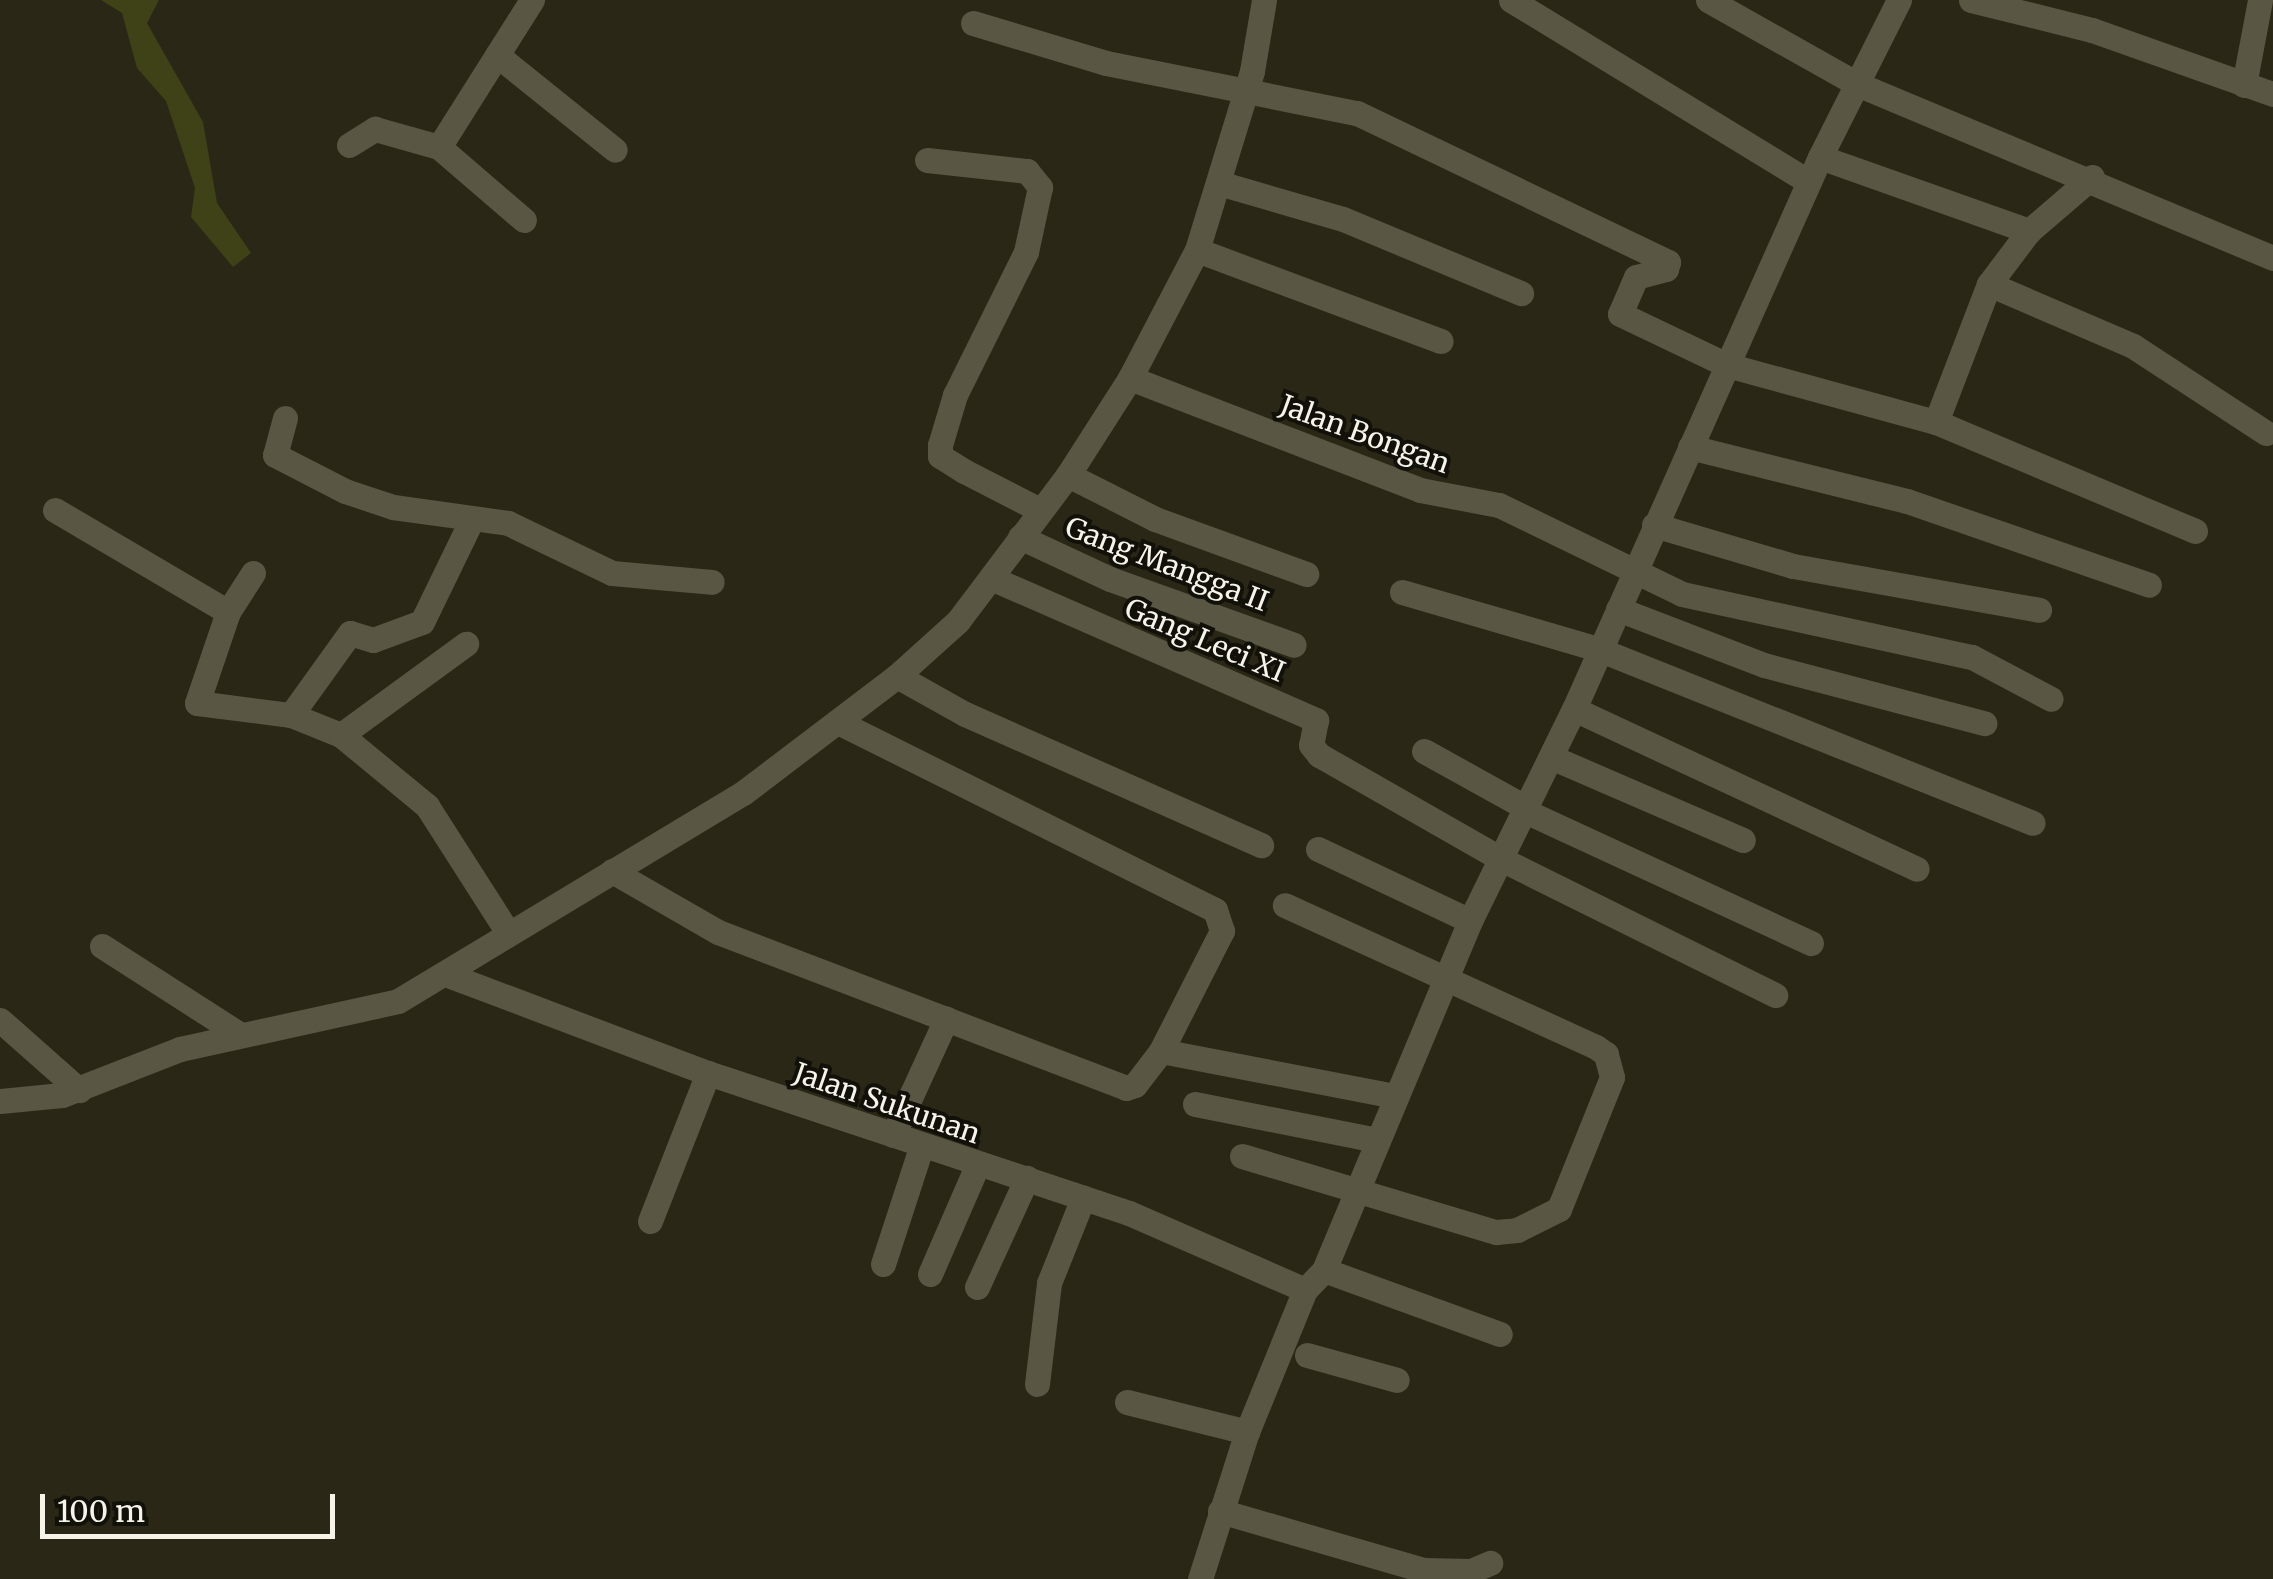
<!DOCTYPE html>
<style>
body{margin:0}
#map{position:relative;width:2273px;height:1579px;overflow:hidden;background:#2b2716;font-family:Merriweather,serif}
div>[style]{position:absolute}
.green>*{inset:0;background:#3f4116}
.minor>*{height:25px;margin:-12.5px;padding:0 12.5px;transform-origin:12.5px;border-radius:12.5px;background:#5a5644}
span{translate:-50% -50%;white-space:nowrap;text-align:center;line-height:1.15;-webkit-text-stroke:8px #111009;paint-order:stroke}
.street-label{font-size:28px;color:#f6f4e9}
.scale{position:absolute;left:40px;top:1494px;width:295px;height:45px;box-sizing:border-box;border:5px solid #f6f4e9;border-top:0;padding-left:12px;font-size:30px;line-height:35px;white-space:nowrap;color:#f6f4e9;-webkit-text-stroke:8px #111009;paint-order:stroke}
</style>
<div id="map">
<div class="green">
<div style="clip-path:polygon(101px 0,159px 0,147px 23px,203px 122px,217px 203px,251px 253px,233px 267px,191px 217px,195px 188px,166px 101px,137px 68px,122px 13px)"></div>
</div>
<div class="minor">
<div style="left:1511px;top:0;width:349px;rotate:31.4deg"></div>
<div style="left:1708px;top:0;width:171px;rotate:29.4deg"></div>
<div style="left:1857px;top:84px;width:451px;rotate:22.7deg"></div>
<div style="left:1971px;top:0;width:125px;rotate:13.9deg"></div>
<div style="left:2092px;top:30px;width:192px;rotate:19.5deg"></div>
<div style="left:973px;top:23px;width:139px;rotate:16.7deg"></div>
<div style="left:1106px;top:63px;width:256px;rotate:11.3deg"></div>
<div style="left:1357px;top:113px;width:345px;rotate:25.6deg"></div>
<div style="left:1668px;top:262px;width:7px;rotate:106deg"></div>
<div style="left:1666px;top:269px;width:31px;rotate:165deg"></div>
<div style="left:1636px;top:277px;width:40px;rotate:113.4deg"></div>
<div style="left:1620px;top:314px;width:119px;rotate:25.5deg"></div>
<div style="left:1727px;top:365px;width:217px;rotate:15.3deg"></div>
<div style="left:1936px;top:422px;width:281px;rotate:22.8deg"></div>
<div style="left:497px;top:55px;width:151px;rotate:38.8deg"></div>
<div style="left:2244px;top:85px;width:86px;rotate:-79.3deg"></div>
<div style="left:349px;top:145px;width:31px;rotate:-32deg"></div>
<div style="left:375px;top:129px;width:66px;rotate:15.7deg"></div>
<div style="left:439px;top:147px;width:174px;rotate:-57.7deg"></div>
<div style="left:439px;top:147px;width:112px;rotate:40.7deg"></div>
<div style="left:1820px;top:157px;width:222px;rotate:19.5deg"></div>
<div style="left:927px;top:160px;width:101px;rotate:6.3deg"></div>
<div style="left:1027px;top:171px;width:21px;rotate:51deg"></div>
<div style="left:1040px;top:187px;width:66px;rotate:102.2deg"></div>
<div style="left:1026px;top:252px;width:160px;rotate:116.4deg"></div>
<div style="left:955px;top:395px;width:52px;rotate:106.7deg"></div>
<div style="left:940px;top:445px;width:11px;rotate:90deg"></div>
<div style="left:940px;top:456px;width:28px;rotate:32deg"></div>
<div style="left:964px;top:471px;width:85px;rotate:27.2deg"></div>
<div style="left:1219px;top:183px;width:129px;rotate:16.2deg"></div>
<div style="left:1343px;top:219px;width:193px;rotate:22.6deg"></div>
<div style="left:1197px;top:250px;width:260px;rotate:20.5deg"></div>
<div style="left:1989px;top:284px;width:157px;rotate:23.3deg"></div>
<div style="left:2133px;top:346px;width:159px;rotate:33.2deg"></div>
<div style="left:1130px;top:378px;width:311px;rotate:21.1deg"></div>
<div style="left:1420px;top:490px;width:80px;rotate:10.8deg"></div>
<div style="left:1499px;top:505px;width:203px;rotate:25.9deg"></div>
<div style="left:1682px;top:594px;width:297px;rotate:12.3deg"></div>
<div style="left:1972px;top:657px;width:89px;rotate:28deg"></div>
<div style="left:285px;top:418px;width:38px;rotate:105deg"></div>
<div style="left:275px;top:455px;width:79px;rotate:27.2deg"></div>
<div style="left:345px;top:491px;width:51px;rotate:18.4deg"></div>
<div style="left:393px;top:507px;width:116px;rotate:7.9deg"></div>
<div style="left:508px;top:523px;width:115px;rotate:25.7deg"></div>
<div style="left:612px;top:573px;width:100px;rotate:5.1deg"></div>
<div style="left:1936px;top:422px;width:148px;rotate:-69deg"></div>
<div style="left:1989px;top:284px;width:66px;rotate:-53deg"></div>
<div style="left:2029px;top:231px;width:83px;rotate:-40.6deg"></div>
<div style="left:1690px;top:447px;width:224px;rotate:14deg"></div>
<div style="left:1907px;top:501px;width:256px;rotate:19.1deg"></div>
<div style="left:1068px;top:475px;width:97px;rotate:26.8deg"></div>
<div style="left:1155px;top:519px;width:161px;rotate:20deg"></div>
<div style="left:55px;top:510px;width:201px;rotate:30.5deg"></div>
<div style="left:1654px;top:525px;width:145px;rotate:16.4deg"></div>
<div style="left:1793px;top:566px;width:250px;rotate:10.1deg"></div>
<div style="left:1020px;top:537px;width:99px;rotate:25deg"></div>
<div style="left:1110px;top:579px;width:195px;rotate:19.7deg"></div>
<div style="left:253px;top:573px;width:46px;rotate:122.7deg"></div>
<div style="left:228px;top:612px;width:96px;rotate:108.8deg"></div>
<div style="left:197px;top:703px;width:95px;rotate:7.3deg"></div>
<div style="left:291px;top:715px;width:54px;rotate:21.8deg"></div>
<div style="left:341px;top:735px;width:112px;rotate:39.5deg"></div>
<div style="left:427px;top:806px;width:148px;rotate:57.4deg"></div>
<div style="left:991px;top:578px;width:355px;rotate:23.6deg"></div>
<div style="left:1316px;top:720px;width:25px;rotate:101deg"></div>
<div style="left:1311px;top:745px;width:13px;rotate:51deg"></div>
<div style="left:1319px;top:755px;width:212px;rotate:29.7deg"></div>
<div style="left:1503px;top:860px;width:304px;rotate:26.4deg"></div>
<div style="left:1402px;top:592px;width:204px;rotate:16.2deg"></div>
<div style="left:1598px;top:649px;width:468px;rotate:21.8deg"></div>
<div style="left:1618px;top:609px;width:156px;rotate:21deg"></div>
<div style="left:1764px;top:665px;width:228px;rotate:14.8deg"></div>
<div style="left:897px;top:676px;width:78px;rotate:29.2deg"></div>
<div style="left:965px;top:714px;width:324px;rotate:23.9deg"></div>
<div style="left:1574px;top:709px;width:378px;rotate:25deg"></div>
<div style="left:291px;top:715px;width:101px;rotate:-54.3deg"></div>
<div style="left:350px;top:633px;width:24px;rotate:17deg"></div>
<div style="left:373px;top:640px;width:52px;rotate:-20.2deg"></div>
<div style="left:422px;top:622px;width:112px;rotate:-64.1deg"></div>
<div style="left:341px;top:735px;width:155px;rotate:-36.1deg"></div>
<div style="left:1424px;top:751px;width:118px;rotate:29deg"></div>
<div style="left:1551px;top:757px;width:209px;rotate:23.4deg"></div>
<div style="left:1525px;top:811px;width:315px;rotate:24.8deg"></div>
<div style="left:1318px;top:849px;width:168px;rotate:25.3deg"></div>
<div style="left:612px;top:871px;width:122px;rotate:29.9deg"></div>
<div style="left:718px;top:932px;width:437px;rotate:20.9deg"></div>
<div style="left:1126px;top:1088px;width:9px;rotate:-18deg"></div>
<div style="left:1135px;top:1085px;width:43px;rotate:-52.6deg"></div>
<div style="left:1161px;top:1051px;width:135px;rotate:-63.1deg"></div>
<div style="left:1222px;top:931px;width:22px;rotate:-108deg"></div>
<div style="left:1215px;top:910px;width:419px;rotate:-153.5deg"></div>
<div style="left:102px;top:946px;width:163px;rotate:32.7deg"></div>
<div style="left:448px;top:975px;width:278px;rotate:20.7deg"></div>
<div style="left:708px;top:1073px;width:444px;rotate:18.4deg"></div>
<div style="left:1129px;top:1213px;width:192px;rotate:23.6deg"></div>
<div style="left:0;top:1020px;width:106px;rotate:41.5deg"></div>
<div style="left:1161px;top:1051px;width:238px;rotate:10.9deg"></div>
<div style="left:0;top:1101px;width:62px;rotate:-5.5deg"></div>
<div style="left:62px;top:1095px;width:127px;rotate:-21.3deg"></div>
<div style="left:180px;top:1049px;width:223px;rotate:-12.4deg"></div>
<div style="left:398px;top:1001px;width:403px;rotate:-31.1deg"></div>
<div style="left:743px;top:793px;width:193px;rotate:-37.2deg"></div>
<div style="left:897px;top:676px;width:82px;rotate:-42deg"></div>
<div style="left:958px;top:621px;width:183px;rotate:-53deg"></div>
<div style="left:1068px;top:475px;width:115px;rotate:-57.4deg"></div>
<div style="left:1130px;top:378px;width:144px;rotate:-62.4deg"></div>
<div style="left:1197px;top:250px;width:187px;rotate:-72.9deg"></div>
<div style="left:1252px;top:71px;width:72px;rotate:-80.4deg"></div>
<div style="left:1195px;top:1104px;width:186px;rotate:11.2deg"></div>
<div style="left:893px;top:1135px;width:128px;rotate:-65.4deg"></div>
<div style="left:1242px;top:1156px;width:265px;rotate:16.7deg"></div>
<div style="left:1496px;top:1232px;width:21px;rotate:-5deg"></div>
<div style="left:1517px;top:1230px;width:47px;rotate:-26.6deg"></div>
<div style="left:1559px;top:1209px;width:142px;rotate:-68.1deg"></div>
<div style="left:1612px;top:1077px;width:24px;rotate:-105deg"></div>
<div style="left:1606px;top:1054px;width:12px;rotate:-145deg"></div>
<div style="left:1596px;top:1047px;width:342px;rotate:-155.5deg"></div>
<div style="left:650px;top:1221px;width:159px;rotate:-68.6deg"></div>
<div style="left:883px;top:1264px;width:125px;rotate:-71.9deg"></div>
<div style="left:1324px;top:1270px;width:187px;rotate:20deg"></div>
<div style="left:930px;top:1274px;width:118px;rotate:-66.5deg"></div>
<div style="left:977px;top:1287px;width:120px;rotate:-65.4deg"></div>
<div style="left:1307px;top:1355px;width:93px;rotate:15.5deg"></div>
<div style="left:1037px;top:1384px;width:102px;rotate:-83.2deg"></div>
<div style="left:1049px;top:1283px;width:92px;rotate:-68.2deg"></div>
<div style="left:1127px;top:1402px;width:124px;rotate:14deg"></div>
<div style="left:1220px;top:1511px;width:211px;rotate:16.2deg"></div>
<div style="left:1423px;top:1570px;width:48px;rotate:1.2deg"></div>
<div style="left:1471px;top:1571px;width:21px;rotate:-23deg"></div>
<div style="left:1200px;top:1579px;width:154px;rotate:-72.3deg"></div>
<div style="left:1247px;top:1432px;width:153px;rotate:-67.8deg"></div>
<div style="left:1305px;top:1290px;width:28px;rotate:-46deg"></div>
<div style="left:1324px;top:1270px;width:378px;rotate:-67.3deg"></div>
<div style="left:1470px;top:921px;width:236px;rotate:-63.9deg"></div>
<div style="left:1574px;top:709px;width:604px;rotate:-65.98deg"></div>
<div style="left:1820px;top:157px;width:176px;rotate:-63.3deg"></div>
</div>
<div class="street-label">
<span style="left:1365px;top:434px;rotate:20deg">Jalan Bongan</span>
<span style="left:1167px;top:564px;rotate:21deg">Gang Mangga II</span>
<span style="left:1205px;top:640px;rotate:23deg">Gang Leci XI</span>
<span style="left:887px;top:1103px;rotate:19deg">Jalan Sukunan</span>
</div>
<div class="scale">100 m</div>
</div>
